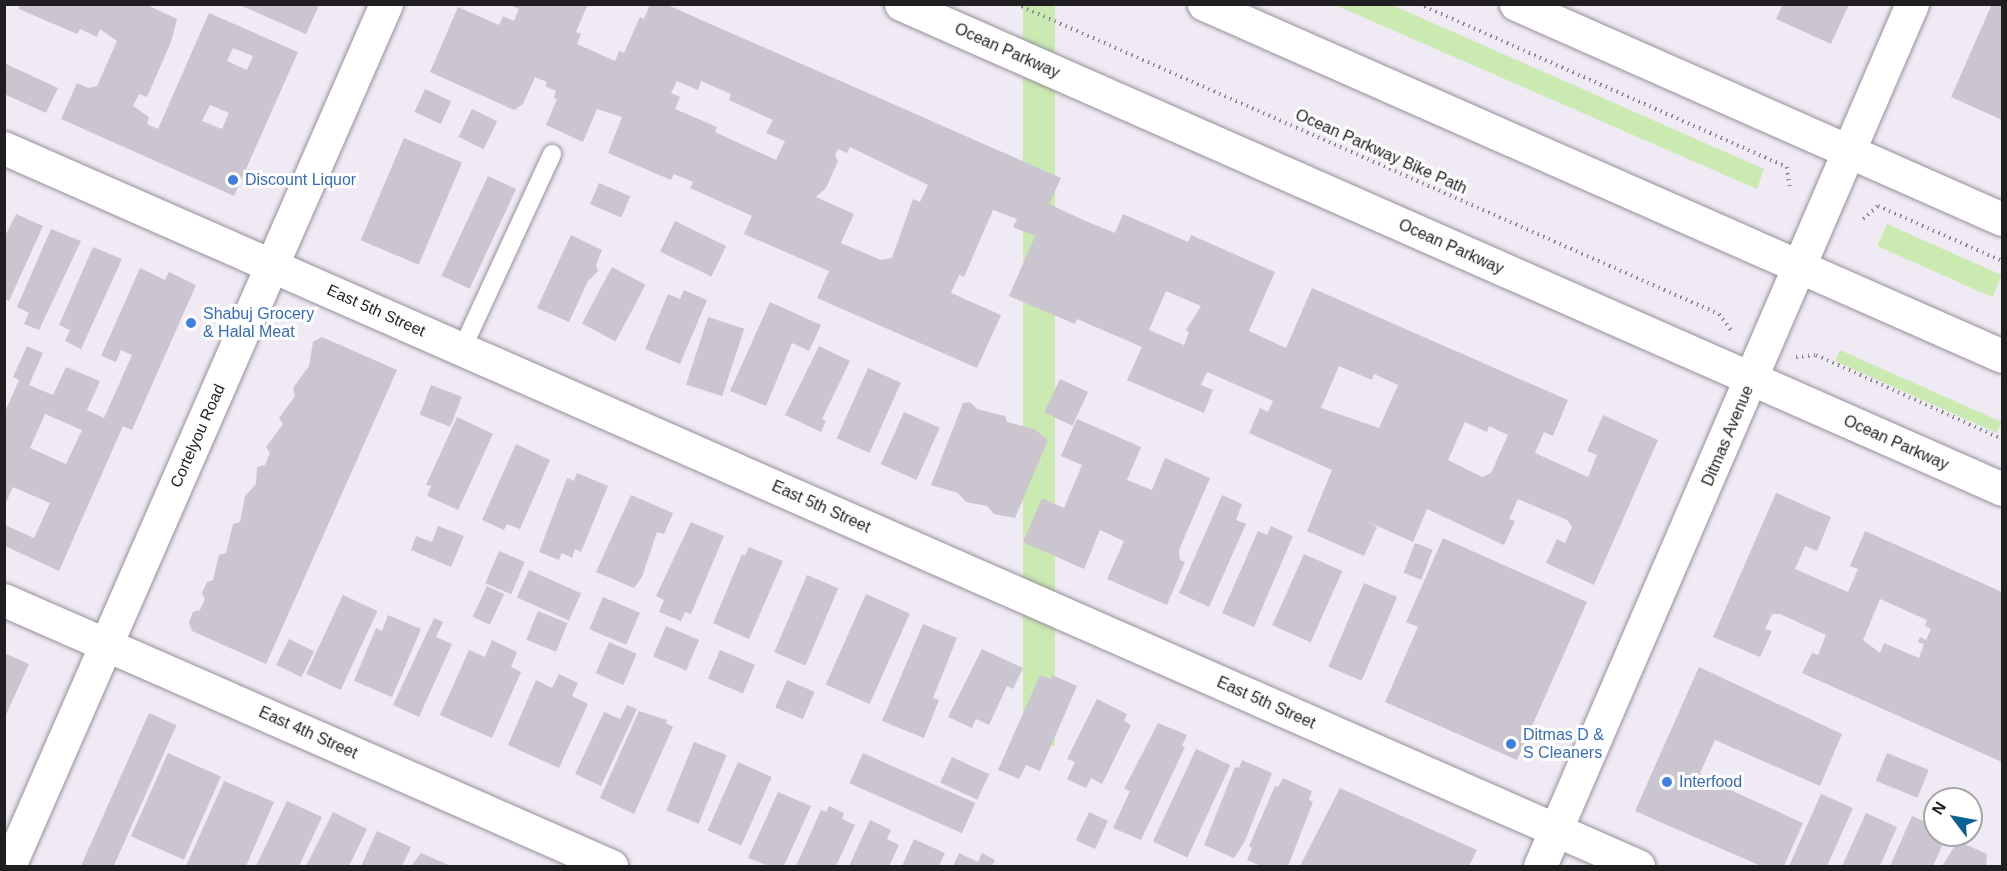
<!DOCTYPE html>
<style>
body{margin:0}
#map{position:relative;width:2007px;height:871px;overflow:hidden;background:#f0eaf5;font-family:Helvetica,sans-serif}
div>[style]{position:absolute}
.green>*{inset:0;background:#caeab1;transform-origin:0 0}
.building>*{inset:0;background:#cbc5d0;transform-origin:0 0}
.path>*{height:4px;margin-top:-2px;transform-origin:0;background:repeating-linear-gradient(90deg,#8f8a92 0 1.5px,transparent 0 6px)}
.roads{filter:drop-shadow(0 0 2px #96909a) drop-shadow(0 0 2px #96909a)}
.service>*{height:18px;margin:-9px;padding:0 9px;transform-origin:9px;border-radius:9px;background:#fff}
.minor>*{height:33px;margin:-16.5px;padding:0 16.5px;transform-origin:16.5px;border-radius:16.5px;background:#fff}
.primary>*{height:33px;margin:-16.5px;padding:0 16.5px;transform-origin:16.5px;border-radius:16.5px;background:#fff}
.dots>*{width:16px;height:16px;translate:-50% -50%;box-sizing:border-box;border:3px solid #fff;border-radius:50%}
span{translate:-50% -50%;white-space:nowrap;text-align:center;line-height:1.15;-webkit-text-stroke:6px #fff;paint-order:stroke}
.street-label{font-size:16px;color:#211e22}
.shop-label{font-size:16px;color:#366cbe}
.left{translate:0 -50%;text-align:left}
.frame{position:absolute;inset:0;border:6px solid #211e22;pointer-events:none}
.north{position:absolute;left:1923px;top:787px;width:60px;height:60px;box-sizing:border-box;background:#fff;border:2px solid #a6a5a7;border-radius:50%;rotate:302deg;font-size:16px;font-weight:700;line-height:24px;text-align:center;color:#211e22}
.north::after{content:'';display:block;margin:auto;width:21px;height:27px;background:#0a6192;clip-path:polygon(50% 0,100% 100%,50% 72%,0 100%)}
</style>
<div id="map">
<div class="green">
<div style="left:1023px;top:5px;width:32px;height:741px"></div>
<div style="clip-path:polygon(1335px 5px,1392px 5px,1764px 169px,1757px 189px)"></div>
<div style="left:1887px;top:224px;width:126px;height:24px;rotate:24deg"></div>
<div style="left:1840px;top:350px;width:177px;height:12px;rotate:24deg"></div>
</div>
<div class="building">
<div style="clip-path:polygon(evenodd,20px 4px,145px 4px,177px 19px,171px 42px,147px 97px,139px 94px,133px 106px,149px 117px,147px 124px,158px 129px,209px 13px,298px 52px,234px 196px,61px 119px,77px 83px,88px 88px,97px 86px,117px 41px,100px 29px,97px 37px,80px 29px,77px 34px,19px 9px,20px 4px,233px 48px,253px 56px,247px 70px,227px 61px,233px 48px,20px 4px,210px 105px,229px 113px,222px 129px,202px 121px,210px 105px)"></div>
<div style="clip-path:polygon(evenodd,507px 4px,588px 4px,576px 32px,581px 34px,577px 44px,615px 61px,619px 51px,624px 53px,640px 17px,644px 19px,650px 4px,665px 4px,1061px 178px,1049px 204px,1081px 219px,1115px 233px,1123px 214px,1188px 242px,1191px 235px,1275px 272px,1249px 331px,1286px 348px,1312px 288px,1568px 400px,1553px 436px,1544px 432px,1535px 453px,1588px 477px,1597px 455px,1587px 451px,1603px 415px,1658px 440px,1594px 585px,1546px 563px,1557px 539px,1565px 543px,1572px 527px,1567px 520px,1518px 499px,1509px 519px,1515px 521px,1504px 545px,1427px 509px,1413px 542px,1366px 521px,1377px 527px,1364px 556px,1307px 531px,1332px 470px,1249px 433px,1260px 408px,1268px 412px,1273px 401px,1207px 372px,1201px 385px,1213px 390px,1204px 413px,1127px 380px,1142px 347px,1077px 319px,1075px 324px,1009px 296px,1035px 236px,1013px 227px,1017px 219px,993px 210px,964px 277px,959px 275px,951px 293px,1001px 315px,977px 368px,817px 298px,829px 271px,744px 234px,752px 216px,690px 188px,693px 182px,674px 174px,671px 180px,608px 153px,622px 117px,597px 109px,583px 142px,546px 125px,557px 99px,554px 98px,556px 91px,545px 86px,547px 82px,535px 77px,523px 104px,514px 110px,430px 72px,458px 7px,499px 25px,503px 16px,514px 21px,519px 9px,507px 4px,677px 81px,698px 90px,701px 81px,731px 94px,729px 100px,773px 120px,766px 133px,785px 141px,776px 160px,715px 132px,717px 127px,675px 109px,680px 97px,671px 93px,677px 81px,507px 4px,850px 147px,928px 185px,920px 202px,913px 199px,892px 258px,881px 260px,841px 243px,854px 214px,816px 197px,826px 188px,838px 161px,835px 156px,838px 149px,847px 153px,850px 147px,507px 4px,1166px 291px,1201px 306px,1186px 330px,1189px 332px,1184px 345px,1149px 330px,1166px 291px,507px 4px,1339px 366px,1372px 380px,1374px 374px,1398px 385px,1379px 428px,1321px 408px,1339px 366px,507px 4px,1465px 422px,1487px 432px,1489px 426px,1508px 435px,1491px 473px,1482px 477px,1448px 460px,1465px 422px)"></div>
<div style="clip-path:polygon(1783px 4px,1849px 4px,1831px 44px,1776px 19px)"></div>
<div style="clip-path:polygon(1992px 4px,2002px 4px,2002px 120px,1951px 97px)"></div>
<div style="clip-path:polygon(240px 5px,319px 5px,306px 34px)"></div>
<div style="clip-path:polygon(4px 63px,58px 88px,46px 113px,4px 94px)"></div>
<div style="left:425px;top:89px;width:29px;height:25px;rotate:25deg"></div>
<div style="left:472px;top:109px;width:28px;height:31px;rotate:26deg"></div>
<div style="left:404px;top:138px;width:63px;height:111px;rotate:23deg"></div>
<div style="left:488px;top:176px;width:31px;height:110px;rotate:25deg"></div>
<div style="left:599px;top:183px;width:34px;height:23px;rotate:23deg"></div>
<div style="clip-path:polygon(16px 214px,43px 226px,9px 301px,4px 298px,4px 238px)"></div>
<div style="left:675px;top:221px;width:57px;height:34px;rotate:26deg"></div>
<div style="clip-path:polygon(51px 229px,81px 241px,39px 330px,24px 324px,29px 313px,17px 307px)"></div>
<div style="clip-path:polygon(571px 235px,602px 250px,596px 265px,598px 271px,588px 281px,569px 322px,537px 308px)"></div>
<div style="clip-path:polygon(93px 247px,122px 259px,81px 349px,65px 341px,70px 330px,59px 325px)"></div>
<div style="left:612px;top:267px;width:38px;height:64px;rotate:28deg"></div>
<div style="clip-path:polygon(evenodd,140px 268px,165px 280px,169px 272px,196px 285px,132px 430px,123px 426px,59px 571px,5px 546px,5px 525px,34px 538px,50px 503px,13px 487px,4px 507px,4px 414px,19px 380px,13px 377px,27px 346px,43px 353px,29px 385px,53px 395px,66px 367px,100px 381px,87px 410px,104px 418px,132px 355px,121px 350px,116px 362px,101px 356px,140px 268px,45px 414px,82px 430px,66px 464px,30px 448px,45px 414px)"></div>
<div style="clip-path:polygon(684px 290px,707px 300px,680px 364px,645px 349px,668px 294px,680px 299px)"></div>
<div style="clip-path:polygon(770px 302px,821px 325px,809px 351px,792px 343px,766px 406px,730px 391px)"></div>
<div style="left:708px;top:317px;width:38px;height:71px;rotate:18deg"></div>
<div style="clip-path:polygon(322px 337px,397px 370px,266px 664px,192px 631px,189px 622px,193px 612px,200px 610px,205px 599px,202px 593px,207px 582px,213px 580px,219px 555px,226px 553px,233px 524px,240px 522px,245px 496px,256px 484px,257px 467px,265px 465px,270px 453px,266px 447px,283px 424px,279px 418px,295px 396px,293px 388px,309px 366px,313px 342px)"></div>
<div style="clip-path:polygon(819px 346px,850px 361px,822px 419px,826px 421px,821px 432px,785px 415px)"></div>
<div style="left:868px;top:368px;width:36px;height:77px;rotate:24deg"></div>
<div style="left:1060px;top:379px;width:31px;height:37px;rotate:25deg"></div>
<div style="left:431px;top:385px;width:33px;height:32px;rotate:21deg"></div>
<div style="clip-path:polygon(970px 402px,977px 409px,1005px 416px,1007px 422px,1034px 429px,1048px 440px,1015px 518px,994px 514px,987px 506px,966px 502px,958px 493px,931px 485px,963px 403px)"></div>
<div style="left:904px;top:412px;width:39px;height:57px;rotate:24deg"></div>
<div style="clip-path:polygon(457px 417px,493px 434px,458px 510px,427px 496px,431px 486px,426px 485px)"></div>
<div style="clip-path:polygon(1077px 419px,1141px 447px,1127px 480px,1152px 490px,1165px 458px,1210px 478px,1179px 550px,1180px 560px,1185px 562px,1167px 605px,1107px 579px,1124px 541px,1100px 530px,1084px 569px,1023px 542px,1042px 498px,1064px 508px,1082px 465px,1061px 456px)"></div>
<div style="clip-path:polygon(516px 444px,550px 460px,520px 529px,507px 524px,504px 530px,482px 520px)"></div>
<div style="clip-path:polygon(577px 473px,608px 486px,581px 552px,575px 549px,572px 558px,562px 553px,559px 560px,539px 552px,567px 478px,574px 481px)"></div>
<div style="clip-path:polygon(evenodd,1776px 493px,1831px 517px,1817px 551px,1805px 546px,1795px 569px,1848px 592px,1858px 569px,1850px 566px,1865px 531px,2002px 592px,2002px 762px,1802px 673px,1812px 653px,1818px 655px,1826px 635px,1780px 614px,1772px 614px,1765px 629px,1772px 631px,1760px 657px,1713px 637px,1776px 493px,1880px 599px,1927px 620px,1925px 626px,1931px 629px,1926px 640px,1920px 637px,1918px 642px,1924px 644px,1919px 658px,1884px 643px,1880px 653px,1863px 640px,1880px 599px)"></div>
<div style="clip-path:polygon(631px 495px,673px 513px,664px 534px,657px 532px,642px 577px,634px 588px,596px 572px)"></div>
<div style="clip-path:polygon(1222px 495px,1242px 504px,1236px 520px,1246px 524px,1209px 607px,1179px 593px)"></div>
<div style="clip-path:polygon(691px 522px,724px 536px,691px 614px,685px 612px,681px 621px,659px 612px,664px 600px,656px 596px)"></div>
<div style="clip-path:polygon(438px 526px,464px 536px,451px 567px,411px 550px,416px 536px,432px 542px)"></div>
<div style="clip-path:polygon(1271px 526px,1293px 536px,1254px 627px,1222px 613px,1258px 531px,1267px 535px)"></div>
<div style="clip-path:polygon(1443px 538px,1587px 602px,1517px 760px,1385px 702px,1418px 627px,1406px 622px)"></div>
<div style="left:1415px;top:543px;width:19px;height:32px;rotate:21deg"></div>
<div style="clip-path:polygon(749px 547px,783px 561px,749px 639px,713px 623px,742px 554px,745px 556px)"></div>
<div style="left:499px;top:551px;width:28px;height:35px;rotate:23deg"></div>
<div style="left:1304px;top:554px;width:42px;height:78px;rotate:24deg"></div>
<div style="left:529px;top:570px;width:57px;height:30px;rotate:24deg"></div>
<div style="left:807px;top:575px;width:34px;height:84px;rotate:23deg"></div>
<div style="left:1364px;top:583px;width:36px;height:91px;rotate:23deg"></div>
<div style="left:487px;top:586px;width:19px;height:34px;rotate:25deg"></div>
<div style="left:866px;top:594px;width:48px;height:99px;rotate:24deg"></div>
<div style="left:343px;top:595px;width:38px;height:87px;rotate:25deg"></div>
<div style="left:603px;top:597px;width:40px;height:35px;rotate:23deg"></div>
<div style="left:538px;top:611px;width:32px;height:31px;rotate:22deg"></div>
<div style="clip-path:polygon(388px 615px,421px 629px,392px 697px,354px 681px,376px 628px,382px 631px)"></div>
<div style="clip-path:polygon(434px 618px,443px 622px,436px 637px,452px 644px,419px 717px,393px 705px)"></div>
<div style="clip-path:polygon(923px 624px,957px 638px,933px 698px,939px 700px,924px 738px,882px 721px)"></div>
<div style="left:666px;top:626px;width:36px;height:33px;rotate:23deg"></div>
<div style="left:289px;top:639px;width:28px;height:29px;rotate:26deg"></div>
<div style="clip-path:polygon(492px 640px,517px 652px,511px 667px,521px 672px,492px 738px,440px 715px,469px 650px,485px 657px)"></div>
<div style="left:609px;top:642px;width:30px;height:34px;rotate:23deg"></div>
<div style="clip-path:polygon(982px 649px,1023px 668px,1013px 689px,1007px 686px,989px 725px,976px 719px,972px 728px,948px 717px)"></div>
<div style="left:720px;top:650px;width:38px;height:31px;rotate:23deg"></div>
<div style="clip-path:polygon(4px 653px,29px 664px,4px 719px)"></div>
<div style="clip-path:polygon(1699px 667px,1842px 734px,1820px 786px,1715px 740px,1700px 773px,1703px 783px,1715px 788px,1717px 784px,1803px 823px,1784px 866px,1761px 866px,1635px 811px)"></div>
<div style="clip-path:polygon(559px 674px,578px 683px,572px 696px,588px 704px,559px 768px,508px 745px,536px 680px,552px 688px)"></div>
<div style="clip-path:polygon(1040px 675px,1051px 679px,1052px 675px,1077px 686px,1040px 771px,1026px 765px,1019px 779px,998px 770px)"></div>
<div style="left:787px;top:680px;width:30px;height:30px;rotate:23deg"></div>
<div style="clip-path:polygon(1097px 699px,1127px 714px,1124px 721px,1131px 725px,1102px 784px,1091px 778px,1086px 788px,1067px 779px,1075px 762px,1067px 759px)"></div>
<div style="clip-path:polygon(627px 705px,637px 709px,601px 786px,575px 774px,604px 712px,620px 719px)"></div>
<div style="clip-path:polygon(639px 711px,667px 720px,666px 723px,673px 727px,634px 814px,600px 798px)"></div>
<div style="left:149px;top:713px;width:30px;height:167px;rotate:24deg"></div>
<div style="clip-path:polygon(1158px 723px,1187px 735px,1182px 746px,1185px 747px,1141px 840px,1113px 828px,1130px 791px,1124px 789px)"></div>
<div style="left:694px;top:742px;width:35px;height:74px;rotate:22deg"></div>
<div style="left:1196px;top:749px;width:38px;height:102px;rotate:25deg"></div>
<div style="left:168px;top:753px;width:58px;height:91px;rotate:24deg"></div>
<div style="left:863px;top:753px;width:123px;height:33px;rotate:24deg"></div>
<div style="left:1887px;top:753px;width:45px;height:30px;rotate:22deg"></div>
<div style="left:952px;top:757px;width:41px;height:28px;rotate:25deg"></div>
<div style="clip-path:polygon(1242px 760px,1272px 773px,1244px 843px,1234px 858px,1204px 845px,1235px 767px,1239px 768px)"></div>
<div style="left:738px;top:762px;width:37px;height:75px;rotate:24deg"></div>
<div style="clip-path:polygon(1283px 778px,1312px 791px,1309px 800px,1313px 802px,1288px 866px,1261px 866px,1247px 860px,1252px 848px,1249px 846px,1275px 786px,1278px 787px)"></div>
<div style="clip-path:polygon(224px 781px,274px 802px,246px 866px,186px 866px)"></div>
<div style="clip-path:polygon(1340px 788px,1477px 850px,1469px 866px,1300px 866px)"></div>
<div style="clip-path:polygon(778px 792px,811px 806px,784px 866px,769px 866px,748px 858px)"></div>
<div style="clip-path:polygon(1821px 794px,1853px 808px,1827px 866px,1789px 866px)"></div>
<div style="clip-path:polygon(287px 801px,322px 817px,299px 866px,256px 866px)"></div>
<div style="clip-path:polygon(829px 806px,844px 813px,842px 819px,855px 825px,836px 866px,796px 866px,821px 810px,826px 812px)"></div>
<div style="clip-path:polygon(333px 812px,367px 829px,349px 866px,306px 866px)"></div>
<div style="left:1089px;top:812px;width:21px;height:31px;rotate:25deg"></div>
<div style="clip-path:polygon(1866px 813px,1897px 827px,1880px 866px,1842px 866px)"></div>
<div style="clip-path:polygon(1912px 816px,1935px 826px,1935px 835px,1947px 835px,1933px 866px,1890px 866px)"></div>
<div style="clip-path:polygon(870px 820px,891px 830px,887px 839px,899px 845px,889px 866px,849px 866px)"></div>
<div style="clip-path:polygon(377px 831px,411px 847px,402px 866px,361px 866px)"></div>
<div style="clip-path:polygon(914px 839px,945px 853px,939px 866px,902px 866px)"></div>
<div style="clip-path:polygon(1958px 841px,1987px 854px,1986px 866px,1942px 866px)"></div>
<div style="clip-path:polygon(421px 853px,451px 866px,411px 866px)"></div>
<div style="clip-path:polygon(959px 853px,978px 862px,982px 853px,995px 860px,992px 866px,953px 866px)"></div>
</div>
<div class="path">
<div style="left:1016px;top:4px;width:768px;rotate:23.8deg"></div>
<div style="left:1719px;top:314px;width:20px;rotate:53deg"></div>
<div style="left:1419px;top:4px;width:402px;rotate:23.9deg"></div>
<div style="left:1787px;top:167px;width:22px;rotate:82deg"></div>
<div style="left:1863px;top:219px;width:20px;rotate:-41deg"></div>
<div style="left:1878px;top:206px;width:136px;rotate:23.9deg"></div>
<div style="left:1796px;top:357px;width:20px;rotate:-6deg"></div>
<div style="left:1816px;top:355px;width:204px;rotate:24.3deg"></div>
</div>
<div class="roads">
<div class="service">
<div style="left:462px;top:349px;width:215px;rotate:-65.2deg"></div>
</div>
<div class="minor">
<div style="left:901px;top:4px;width:1203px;rotate:23.77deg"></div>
<div style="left:1516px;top:4px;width:531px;rotate:23.86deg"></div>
<div style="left:4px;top:148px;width:1785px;rotate:23.72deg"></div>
<div style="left:4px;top:600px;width:663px;rotate:23.66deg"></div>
<div style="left:9px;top:866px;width:941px;rotate:-66.38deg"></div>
<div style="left:1540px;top:866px;width:939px;rotate:-66.66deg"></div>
</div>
<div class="primary">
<div style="left:1204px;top:4px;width:872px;rotate:23.8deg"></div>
</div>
</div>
<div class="dots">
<div style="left:233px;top:180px;background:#3f7fe0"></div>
<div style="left:191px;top:323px;background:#3f7fe0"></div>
<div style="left:1511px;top:744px;background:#3f7fe0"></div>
<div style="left:1667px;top:782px;background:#3f7fe0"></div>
</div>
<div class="street-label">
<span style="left:1007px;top:51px;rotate:24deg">Ocean Parkway</span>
<span style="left:1381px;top:152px;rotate:24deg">Ocean Parkway Bike Path</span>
<span style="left:1451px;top:247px;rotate:24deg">Ocean Parkway</span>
<span style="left:376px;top:311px;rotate:24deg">East 5th Street</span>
<span style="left:198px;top:436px;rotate:-66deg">Cortelyou Road</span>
<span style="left:1728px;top:436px;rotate:-67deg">Ditmas Avenue</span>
<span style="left:1896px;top:443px;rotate:24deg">Ocean Parkway</span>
<span style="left:821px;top:507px;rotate:24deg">East 5th Street</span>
<span style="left:1266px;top:703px;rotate:24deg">East 5th Street</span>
<span style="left:308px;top:733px;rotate:24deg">East 4th Street</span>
</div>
<div class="shop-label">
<span class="left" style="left:245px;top:180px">Discount Liquor</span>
<span class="left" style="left:203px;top:323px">Shabuj Grocery<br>&amp; Halal Meat</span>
<span class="left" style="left:1523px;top:744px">Ditmas D &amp;<br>S Cleaners</span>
<span class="left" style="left:1679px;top:782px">Interfood</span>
</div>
<div class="frame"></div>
<div class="north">N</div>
</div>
